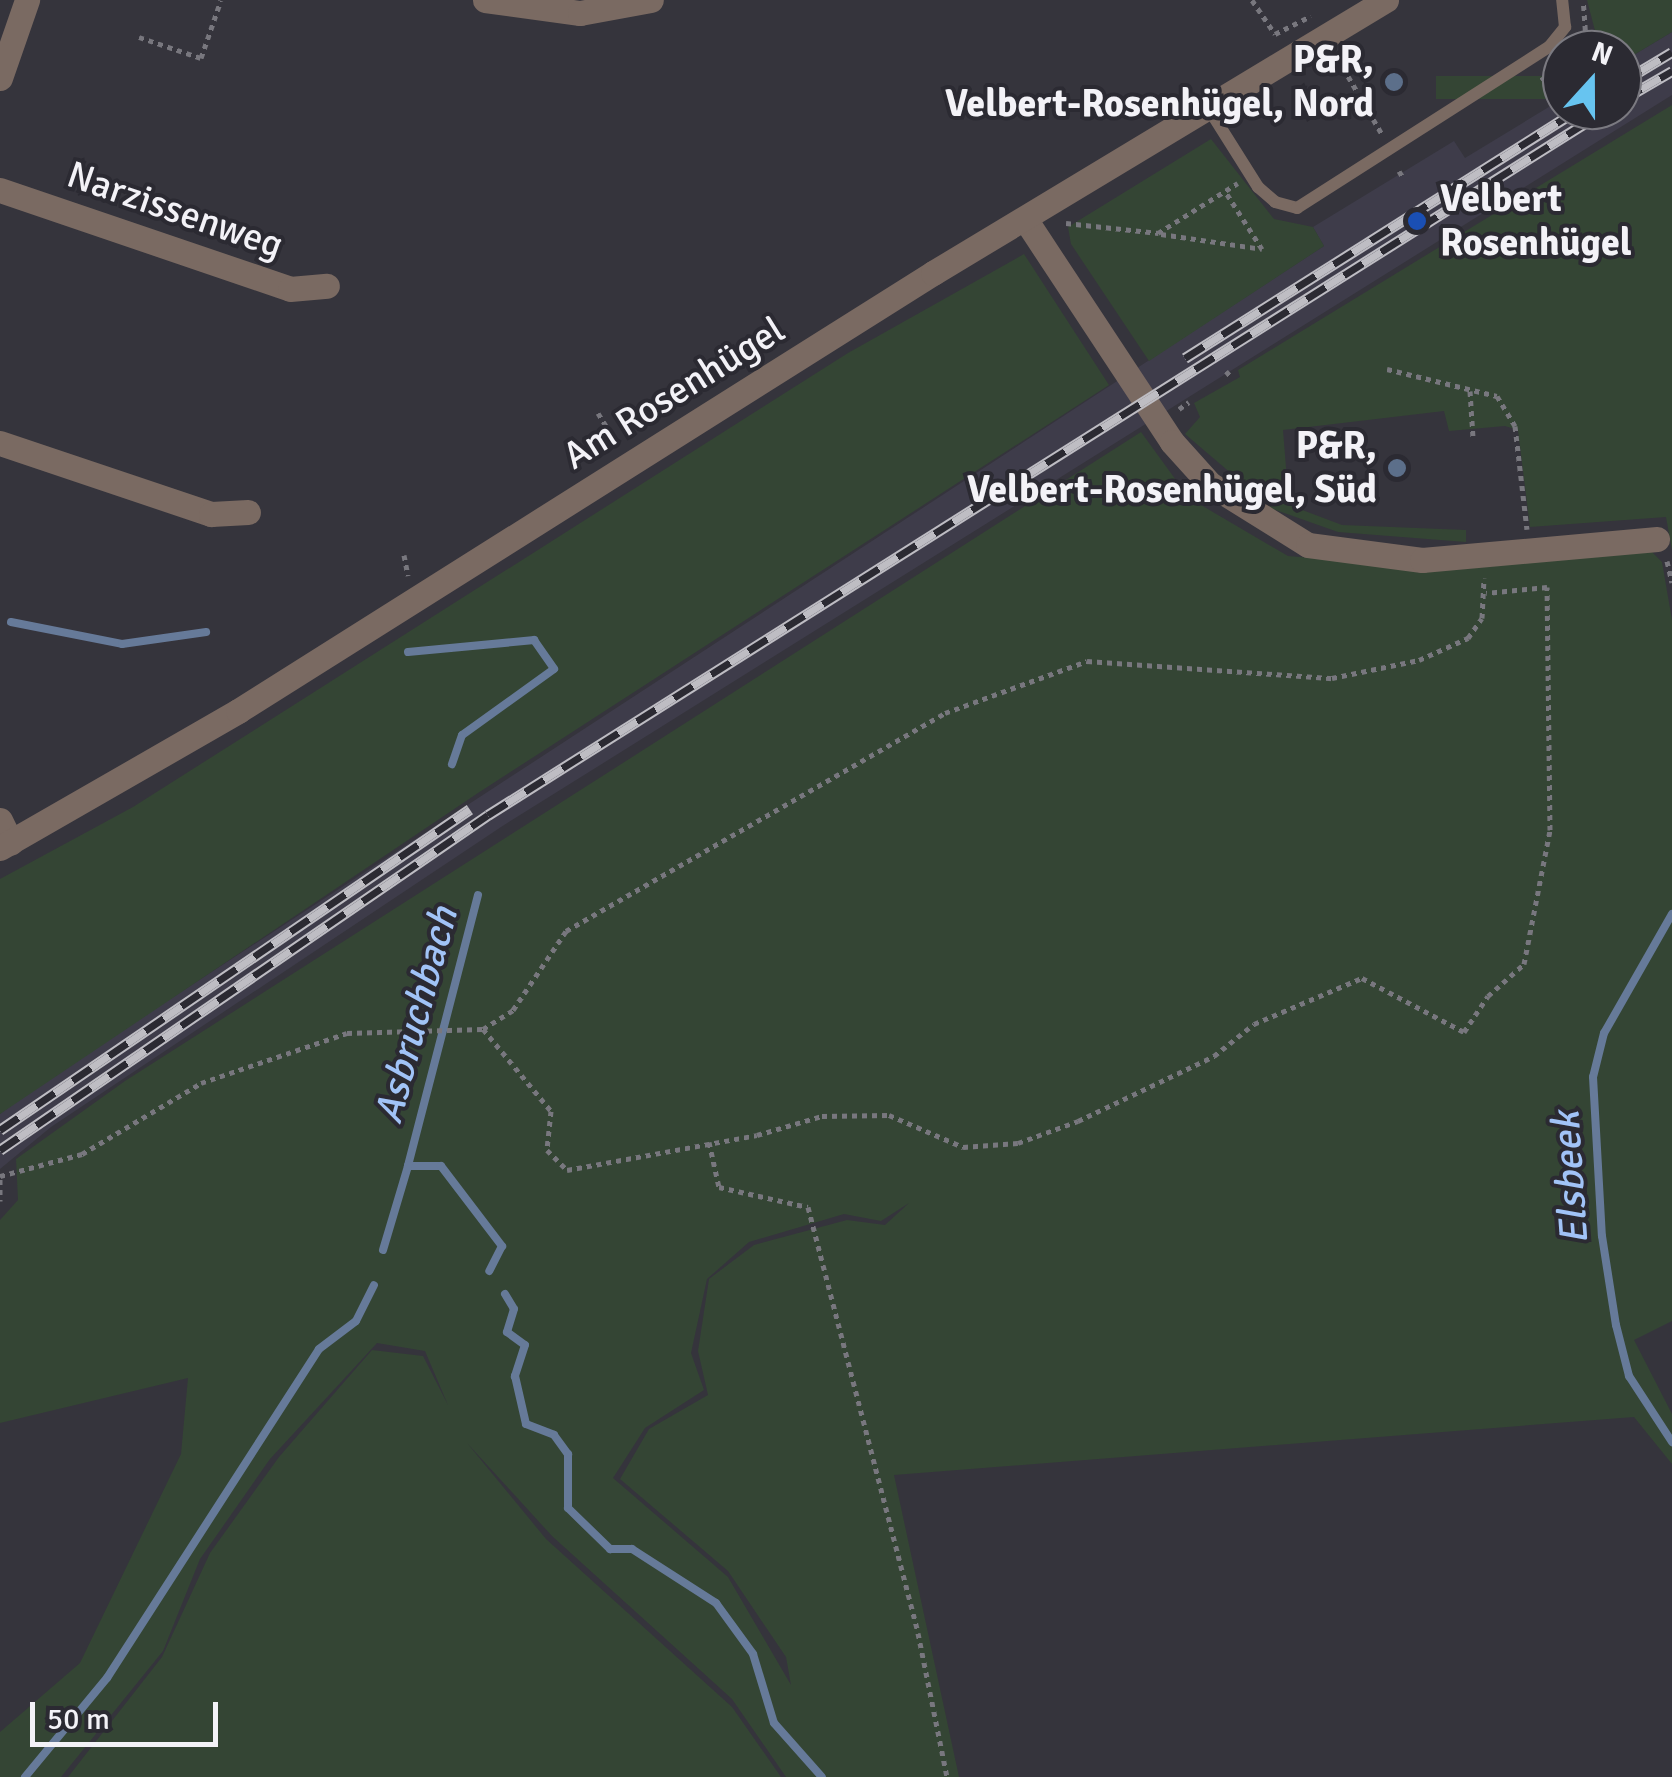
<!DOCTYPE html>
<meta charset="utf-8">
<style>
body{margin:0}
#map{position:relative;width:1672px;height:1777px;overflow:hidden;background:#35343c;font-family:Signika,sans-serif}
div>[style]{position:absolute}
.built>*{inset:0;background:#3e3c4a}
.green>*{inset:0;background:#344534;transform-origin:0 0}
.stream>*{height:8px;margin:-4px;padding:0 4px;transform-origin:4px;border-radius:4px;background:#667a99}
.path>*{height:5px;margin-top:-2.5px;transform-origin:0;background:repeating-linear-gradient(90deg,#78777e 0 5px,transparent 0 10px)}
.service>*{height:12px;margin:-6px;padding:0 6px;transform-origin:6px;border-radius:6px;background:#7a6a62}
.minor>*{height:25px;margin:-12.5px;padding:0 12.5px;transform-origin:12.5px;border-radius:12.5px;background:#7a6a62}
.tertiary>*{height:25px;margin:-12.5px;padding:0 12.5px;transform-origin:12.5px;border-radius:12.5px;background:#7a6a62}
.rail>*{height:11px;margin-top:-5.5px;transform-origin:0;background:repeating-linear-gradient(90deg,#2b2a32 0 22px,#bebdc3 0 44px);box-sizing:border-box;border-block:2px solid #bebdc3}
.dots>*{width:28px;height:28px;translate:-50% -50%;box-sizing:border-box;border:5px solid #2b2a32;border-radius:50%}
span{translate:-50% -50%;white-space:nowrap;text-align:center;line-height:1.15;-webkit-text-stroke:8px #2b2a32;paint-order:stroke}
.poi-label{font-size:38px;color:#f3f2f7;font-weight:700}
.right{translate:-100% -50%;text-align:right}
.left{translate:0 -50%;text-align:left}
.street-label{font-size:38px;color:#f3f2f7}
.water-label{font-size:40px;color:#a1c3f7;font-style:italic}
.north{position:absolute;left:1542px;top:30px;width:100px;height:100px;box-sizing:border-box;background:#2b2a32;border:2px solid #7b7a81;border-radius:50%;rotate:21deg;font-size:28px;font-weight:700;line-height:40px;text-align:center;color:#f3f2f7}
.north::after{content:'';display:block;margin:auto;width:35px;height:45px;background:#67c4f0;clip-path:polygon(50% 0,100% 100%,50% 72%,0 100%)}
.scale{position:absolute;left:30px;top:1702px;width:188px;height:45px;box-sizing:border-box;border:5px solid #f3f2f7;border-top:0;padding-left:12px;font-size:30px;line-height:35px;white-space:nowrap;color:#f3f2f7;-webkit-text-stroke:8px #2b2a32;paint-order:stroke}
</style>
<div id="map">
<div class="built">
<div style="clip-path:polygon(1672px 32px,1672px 95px,501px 827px,51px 1127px,0 1169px,0 1114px,34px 1088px,1324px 246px,1313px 227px,1454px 141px,1465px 158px,1562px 99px,1562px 110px,1622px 110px,1622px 62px)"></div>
</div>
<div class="green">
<div style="clip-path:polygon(1587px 0,1672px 0,1672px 32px,1622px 62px,1622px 50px,1600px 50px)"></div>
<div style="left:1562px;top:76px;width:23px;height:126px;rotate:90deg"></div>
<div style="clip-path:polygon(1672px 105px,1672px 550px,1666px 517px,1530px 527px,1518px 430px,1505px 426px,1449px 431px,1444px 411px,1283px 430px,1289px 505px,1342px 525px,1466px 530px,1466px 542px,1338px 532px,1273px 509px,1185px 434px,1200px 417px,1194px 403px,1240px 377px,1238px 370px)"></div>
<div style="clip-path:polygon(1211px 139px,1274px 219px,1313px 227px,1324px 246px,1149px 361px,1071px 244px,1068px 227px)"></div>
<div style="clip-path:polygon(1024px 254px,1109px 385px,478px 793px,0 1114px,0 879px,133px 807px,848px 353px)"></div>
<div style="clip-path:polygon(evenodd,1141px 432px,1189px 498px,1288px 556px,1454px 570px,1650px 550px,1662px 562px,1672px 620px,1672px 1321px,1634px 1340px,1672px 1414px,1672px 1464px,1634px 1417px,894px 1475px,959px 1777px,786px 1777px,732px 1699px,552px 1536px,467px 1443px,546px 1539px,732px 1707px,781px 1777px,68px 1777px,162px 1657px,210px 1553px,279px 1457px,372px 1350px,423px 1356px,448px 1405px,425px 1351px,377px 1343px,270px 1459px,200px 1559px,163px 1651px,61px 1777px,0 1777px,0 1732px,80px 1663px,181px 1454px,188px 1378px,0 1423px,0 1220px,18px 1200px,16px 1159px,125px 1081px,1141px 432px,909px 1203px,885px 1225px,847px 1220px,754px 1245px,709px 1279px,698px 1351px,708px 1395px,649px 1429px,620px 1479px,728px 1571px,786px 1657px,791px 1685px,728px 1577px,613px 1478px,645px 1428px,704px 1390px,691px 1353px,707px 1279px,749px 1242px,844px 1214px,881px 1221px,909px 1203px)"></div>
</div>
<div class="stream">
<div style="left:11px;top:622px;width:113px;rotate:11.2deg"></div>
<div style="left:122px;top:644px;width:85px;rotate:-8.1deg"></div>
<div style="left:408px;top:652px;width:127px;rotate:-5.4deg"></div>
<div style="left:534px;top:640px;width:35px;rotate:55deg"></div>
<div style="left:554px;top:669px;width:113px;rotate:144.3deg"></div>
<div style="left:462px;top:735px;width:31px;rotate:109deg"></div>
<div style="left:478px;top:895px;width:280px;rotate:104.5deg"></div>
<div style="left:408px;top:1166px;width:33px"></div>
<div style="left:441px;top:1166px;width:101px;rotate:52.7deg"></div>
<div style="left:502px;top:1246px;width:28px;rotate:117deg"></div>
<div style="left:1672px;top:914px;width:137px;rotate:119.7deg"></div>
<div style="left:1604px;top:1033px;width:45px;rotate:104deg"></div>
<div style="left:1593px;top:1077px;width:159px;rotate:86.8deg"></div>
<div style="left:1602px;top:1236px;width:90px;rotate:81.1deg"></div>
<div style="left:1616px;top:1325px;width:53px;rotate:75.7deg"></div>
<div style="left:1629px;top:1376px;width:79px;rotate:56.9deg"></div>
<div style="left:383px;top:1250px;width:88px;rotate:-73.4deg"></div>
<div style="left:505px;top:1294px;width:17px;rotate:59deg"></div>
<div style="left:514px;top:1309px;width:24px;rotate:107deg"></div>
<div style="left:507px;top:1332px;width:22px;rotate:36deg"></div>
<div style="left:525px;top:1345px;width:33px;rotate:108deg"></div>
<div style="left:515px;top:1376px;width:49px;rotate:77.1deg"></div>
<div style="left:526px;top:1424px;width:30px;rotate:21deg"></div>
<div style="left:554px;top:1435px;width:24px;rotate:54deg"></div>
<div style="left:568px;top:1454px;width:54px;rotate:90deg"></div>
<div style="left:568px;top:1508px;width:59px;rotate:44.3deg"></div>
<div style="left:610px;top:1549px;width:22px"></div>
<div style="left:632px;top:1549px;width:100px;rotate:32.7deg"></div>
<div style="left:716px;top:1603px;width:63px;rotate:54deg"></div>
<div style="left:753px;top:1654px;width:72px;rotate:73.1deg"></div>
<div style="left:774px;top:1723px;width:72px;rotate:48.4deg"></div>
<div style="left:25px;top:1777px;width:129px;rotate:-50.4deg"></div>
<div style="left:107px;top:1678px;width:391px;rotate:-57.2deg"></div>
<div style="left:319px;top:1349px;width:46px;rotate:-37.1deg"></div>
<div style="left:356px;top:1321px;width:40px;rotate:-63.4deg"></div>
</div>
<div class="path">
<div style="left:1252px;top:0;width:41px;rotate:55.9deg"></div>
<div style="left:1275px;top:34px;width:40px;rotate:-26.6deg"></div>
<div style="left:139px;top:37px;width:65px;rotate:18.7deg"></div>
<div style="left:201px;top:58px;width:61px;rotate:-71deg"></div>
<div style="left:1578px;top:50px;width:13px;rotate:-51deg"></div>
<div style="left:1586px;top:40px;width:39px;rotate:-94deg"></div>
<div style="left:1338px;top:59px;width:89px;rotate:59.7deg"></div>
<div style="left:1541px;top:80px;width:25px;rotate:-34deg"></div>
<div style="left:1399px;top:171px;width:9px;rotate:58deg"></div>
<div style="left:1066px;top:223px;width:93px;rotate:6.2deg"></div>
<div style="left:1158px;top:233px;width:94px;rotate:-32deg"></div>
<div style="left:1161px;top:234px;width:102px;rotate:8.4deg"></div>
<div style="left:1262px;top:249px;width:69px;rotate:-122.5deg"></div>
<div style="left:1387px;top:369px;width:113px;rotate:13.8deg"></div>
<div style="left:1497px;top:396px;width:35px;rotate:59deg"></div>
<div style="left:1515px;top:426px;width:104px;rotate:83.4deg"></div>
<div style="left:1226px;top:371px;width:8px;rotate:50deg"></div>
<div style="left:1470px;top:391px;width:47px;rotate:86.3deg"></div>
<div style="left:1179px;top:409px;width:12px;rotate:-35deg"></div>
<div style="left:598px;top:413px;width:38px;rotate:58deg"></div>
<div style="left:404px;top:555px;width:21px;rotate:79deg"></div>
<div style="left:1667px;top:561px;width:22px;rotate:77deg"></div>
<div style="left:483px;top:1029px;width:107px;rotate:50.3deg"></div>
<div style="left:551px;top:1111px;width:39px;rotate:96deg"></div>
<div style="left:547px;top:1150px;width:28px;rotate:45deg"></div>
<div style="left:567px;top:1170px;width:193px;rotate:-10.4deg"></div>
<div style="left:757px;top:1135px;width:68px;rotate:-16.3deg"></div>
<div style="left:822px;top:1116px;width:67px;rotate:-0.9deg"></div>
<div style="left:889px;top:1115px;width:81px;rotate:23.4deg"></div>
<div style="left:963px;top:1147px;width:55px;rotate:-4.2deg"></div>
<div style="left:1018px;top:1143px;width:64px;rotate:-20.1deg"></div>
<div style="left:1078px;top:1121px;width:151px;rotate:-25.5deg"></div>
<div style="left:1214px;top:1056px;width:51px;rotate:-38.7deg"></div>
<div style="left:1254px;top:1024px;width:117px;rotate:-23.1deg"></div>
<div style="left:1362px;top:978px;width:115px;rotate:27.9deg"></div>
<div style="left:1464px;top:1032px;width:43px;rotate:-56.3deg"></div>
<div style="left:1488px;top:996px;width:48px;rotate:-41.6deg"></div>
<div style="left:1524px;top:964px;width:136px;rotate:-79deg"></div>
<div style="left:1550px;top:830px;width:243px;rotate:-90.7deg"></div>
<div style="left:1547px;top:587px;width:61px;rotate:174.4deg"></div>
<div style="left:709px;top:1142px;width:46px;rotate:77.5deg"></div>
<div style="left:719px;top:1187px;width:91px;rotate:12.7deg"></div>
<div style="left:808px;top:1207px;width:440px;rotate:75.5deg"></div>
<div style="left:918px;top:1633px;width:147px;rotate:78.6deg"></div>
<div style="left:0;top:1176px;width:85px;rotate:-15deg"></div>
<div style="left:82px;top:1154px;width:139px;rotate:-30.8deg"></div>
<div style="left:201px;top:1083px;width:154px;rotate:-18.9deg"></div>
<div style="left:347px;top:1033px;width:136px;rotate:-1.7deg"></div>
<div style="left:483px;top:1029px;width:36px;rotate:-32deg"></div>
<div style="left:513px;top:1010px;width:95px;rotate:-56.1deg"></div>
<div style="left:566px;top:931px;width:437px;rotate:-29.9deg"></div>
<div style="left:945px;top:713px;width:151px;rotate:-20.1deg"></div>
<div style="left:1087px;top:661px;width:246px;rotate:4deg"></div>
<div style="left:1332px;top:678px;width:89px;rotate:-11.7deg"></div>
<div style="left:1419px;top:660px;width:54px;rotate:-24.2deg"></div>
<div style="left:1468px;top:638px;width:24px;rotate:-55deg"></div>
<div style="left:1482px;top:618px;width:40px;rotate:-87.1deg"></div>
<div style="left:0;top:1179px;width:22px;rotate:90deg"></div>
</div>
<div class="service">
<div style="left:1207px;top:106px;width:96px;rotate:57.8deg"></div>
<div style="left:1258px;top:187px;width:23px;rotate:41deg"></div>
<div style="left:1275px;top:202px;width:23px;rotate:15deg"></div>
<div style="left:1297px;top:208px;width:299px;rotate:-32.6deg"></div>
<div style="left:1549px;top:47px;width:26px;rotate:-51deg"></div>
<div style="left:1565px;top:27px;width:27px;rotate:-96deg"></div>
</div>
<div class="minor">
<div style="left:485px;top:0;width:96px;rotate:7.8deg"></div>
<div style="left:580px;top:13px;width:72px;rotate:-10.4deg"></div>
<div style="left:0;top:78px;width:83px;rotate:-70.9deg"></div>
<div style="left:0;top:190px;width:306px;rotate:18.8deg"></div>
<div style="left:290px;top:289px;width:37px;rotate:-5deg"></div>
<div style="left:1025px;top:219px;width:267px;rotate:56.6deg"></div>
<div style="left:1172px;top:442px;width:57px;rotate:47.9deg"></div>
<div style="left:1210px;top:484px;width:115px;rotate:31.9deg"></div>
<div style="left:1308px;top:545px;width:115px;rotate:7.5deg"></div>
<div style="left:1422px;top:560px;width:236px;rotate:-5.1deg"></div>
<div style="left:0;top:443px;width:223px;rotate:18.6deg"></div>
<div style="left:211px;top:514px;width:37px;rotate:-3deg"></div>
<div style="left:0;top:820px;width:25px;rotate:64deg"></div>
</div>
<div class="tertiary">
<div style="left:0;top:848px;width:275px;rotate:-29.9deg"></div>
<div style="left:238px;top:711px;width:822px;rotate:-32.22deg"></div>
<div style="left:933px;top:273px;width:529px;rotate:-31.08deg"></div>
</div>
<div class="rail">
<div style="left:1622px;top:82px;width:58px;rotate:-31deg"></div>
<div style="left:1622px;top:100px;width:58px;rotate:-30.1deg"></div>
<div style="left:1185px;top:358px;width:465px;rotate:-32.3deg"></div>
<div style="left:0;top:1130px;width:569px;rotate:-34.33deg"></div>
<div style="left:0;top:1150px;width:592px;rotate:-34.47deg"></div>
<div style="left:488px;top:815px;width:1322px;rotate:-32.24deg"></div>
</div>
<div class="dots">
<div style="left:1394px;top:82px;background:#5c6f8a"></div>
<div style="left:1417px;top:221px;background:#1a4fb4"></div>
<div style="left:1397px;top:468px;background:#5c6f8a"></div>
</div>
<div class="poi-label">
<span class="right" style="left:1374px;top:82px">P&amp;R,<br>Velbert-Rosenhügel, Nord</span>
<span class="left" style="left:1440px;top:221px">Velbert<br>Rosenhügel</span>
<span class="right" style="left:1377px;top:468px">P&amp;R,<br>Velbert-Rosenhügel, Süd</span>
</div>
<div class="street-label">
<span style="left:175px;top:210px;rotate:19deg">Narzissenweg</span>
<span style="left:674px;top:393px;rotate:-32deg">Am Rosenhügel</span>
</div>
<div class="water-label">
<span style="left:416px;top:1015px;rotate:-75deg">Asbruchbach</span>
<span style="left:1570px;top:1178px;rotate:-94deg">Elsbeek</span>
</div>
<div class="north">N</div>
<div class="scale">50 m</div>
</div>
